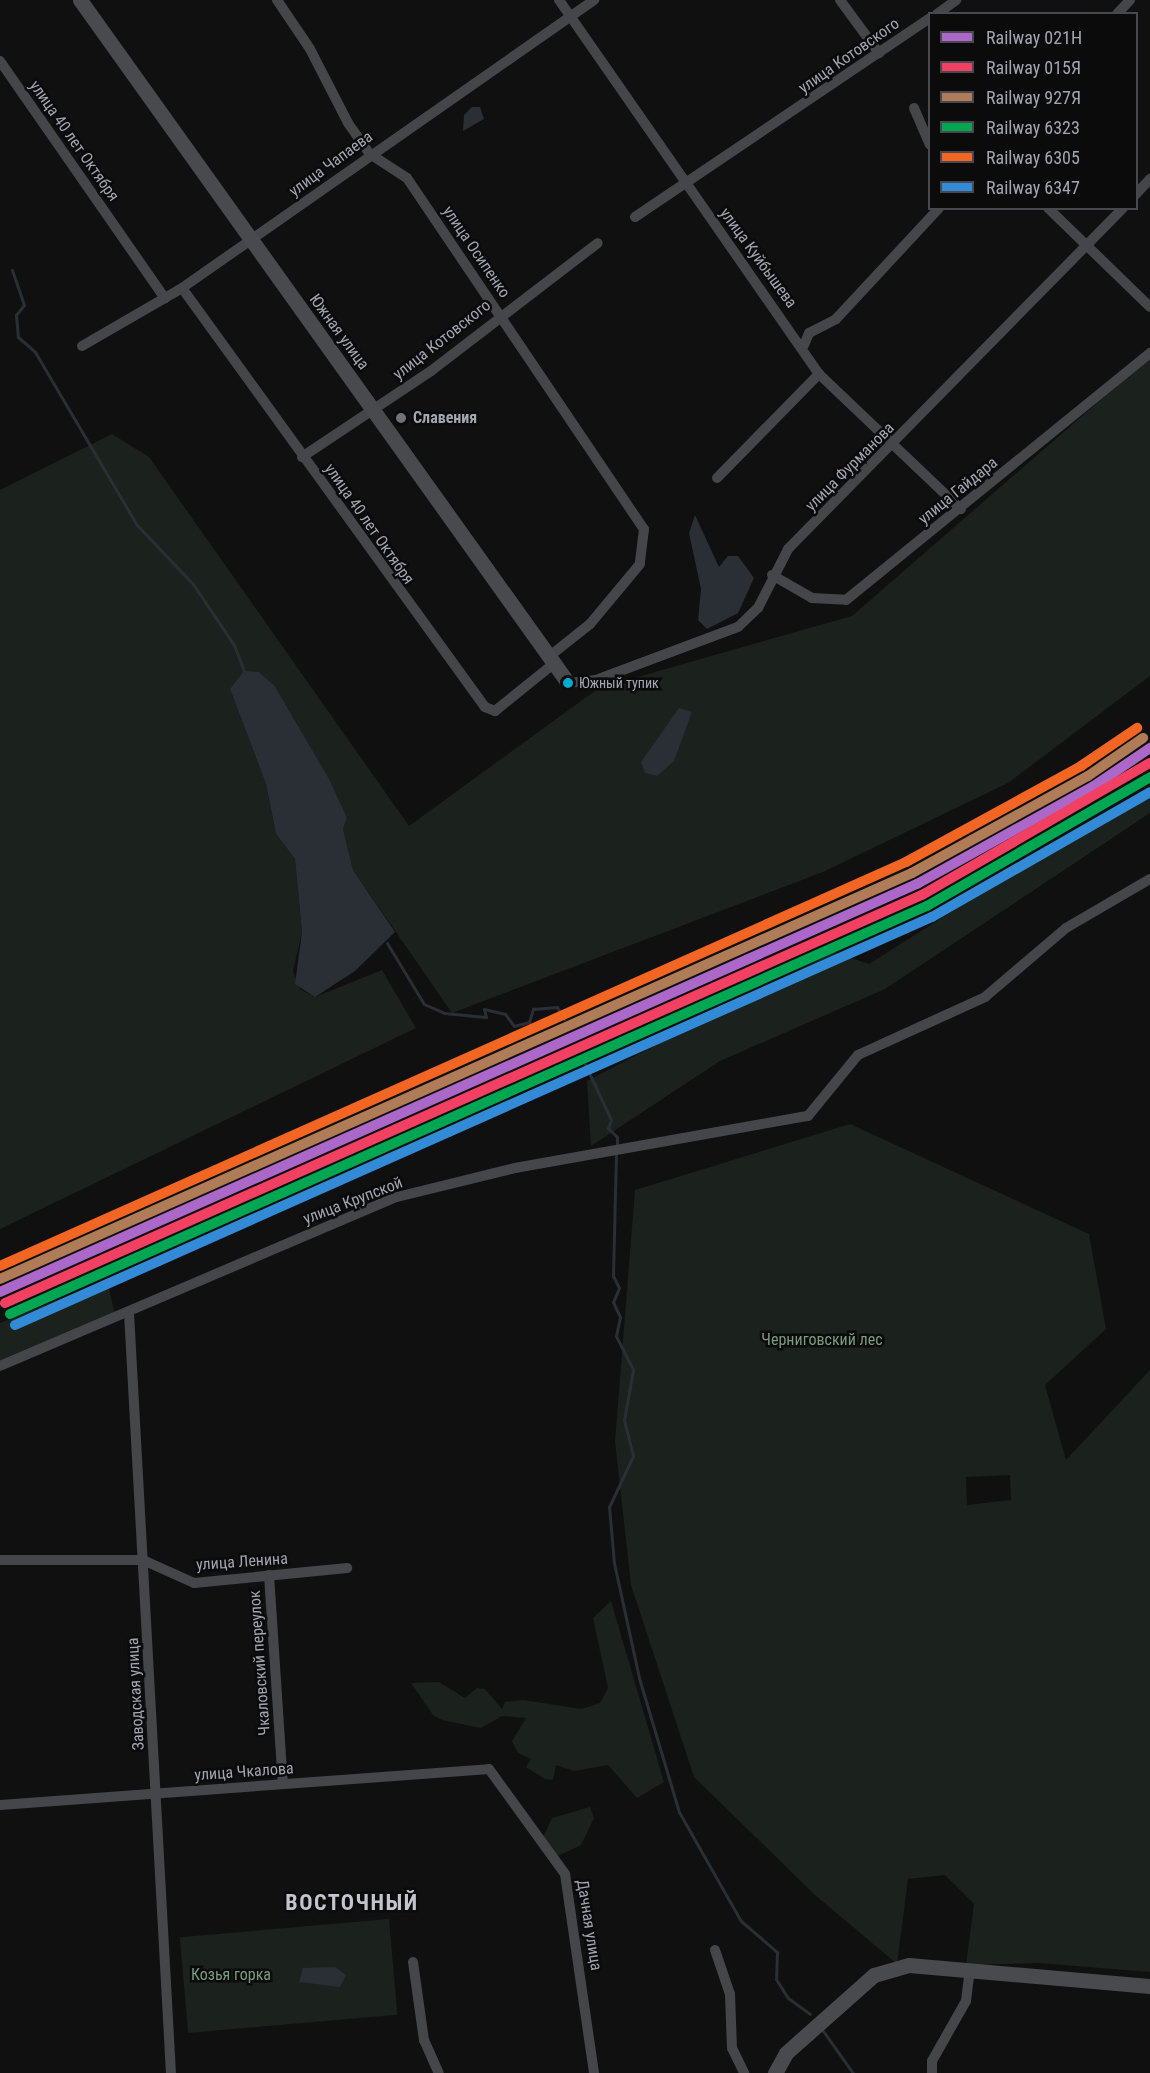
<!DOCTYPE html>
<meta charset="utf-8">
<style>
body{margin:0}
#map{position:relative;width:1150px;height:2073px;overflow:hidden;background:#101011;font-family:"Roboto Condensed",sans-serif}
div>[style]{position:absolute}
.green>*{inset:0;background:#1b211c;transform-origin:0 0}
.water>*{inset:0;background:#292f35}
.stream>*{height:3px;margin:-1.5px;padding:0 1.5px;transform-origin:1.5px;border-radius:1.5px;background:#292f35}
.street>*{height:10px;margin:-5px;padding:0 5px;transform-origin:5px;border-radius:5px;background:#454649}
.secondary>*{height:15px;margin:-7.5px;padding:0 7.5px;transform-origin:7.5px;border-radius:7.5px;background:#494a4d}
.rail-1>*{height:10px;margin:-5px;padding:0 5px;transform-origin:5px;border-radius:5px;background:#ac68c9}
.rail-2>*{height:10px;margin:-5px;padding:0 5px;transform-origin:5px;border-radius:5px;background:#f24062}
.rail-3>*{height:10px;margin:-5px;padding:0 5px;transform-origin:5px;border-radius:5px;background:#b07c57}
.rail-4>*{height:10px;margin:-5px;padding:0 5px;transform-origin:5px;border-radius:5px;background:#00a651}
.rail-5>*{height:10px;margin:-5px;padding:0 5px;transform-origin:5px;border-radius:5px;background:#f26522}
.rail-6>*{height:10px;margin:-5px;padding:0 5px;transform-origin:5px;border-radius:5px;background:#338bd7}
.dots>*{width:16px;height:16px;translate:-50% -50%;box-sizing:border-box;border:3px solid #0b0b0c;border-radius:50%}
span{translate:-50% -50%;white-space:nowrap;text-align:center;line-height:1.15;-webkit-text-stroke:5px #0b0b0c;paint-order:stroke}
.bus-label{font-size:14px;color:#a2a6b1}
.left{translate:0 -50%;text-align:left}
.street-label{font-size:16px;color:#a2a6b1}
.poi-label{font-size:16px;color:#a2a6b1;font-weight:700}
.park-label{font-size:16px;color:#7a9c7d}
.district-label{font-size:22px;color:#c3c5ce;font-weight:700;letter-spacing:1.5px}
.legend{position:absolute;left:928px;top:12px;width:210px;height:198px;box-sizing:border-box;background:#0b0b0c;border:2px solid #47494e;margin:0;padding:8px 10px;list-style:none;font-size:18px;color:#a2a6b1}
.legend li{display:flex;align-items:center;gap:12px;height:30px}
.legend b{width:30px;border:2px solid #47494e}
</style>
<div id="map">
<div class="green">
<div style="clip-path:polygon(1150px 357px,1150px 676px,1008px 783px,823px 872px,452px 1013px,353px 870px,343px 829px,347px 818px,274px 685px,259px 672px,230px 689px,266px 784px,276px 834px,295px 859px,302px 932px,293px 971px,300px 989px,315px 997px,382px 970px,416px 1028px,0 1229px,0 490px,112px 434px,149px 457px,409px 826px,599px 688px,852px 616px)"></div>
<div style="clip-path:polygon(1150px 786px,1150px 813px,885px 989px,720px 1061px,591px 1146px,587px 1081px,834px 952px,869px 964px)"></div>
<div style="clip-path:polygon(evenodd,850px 1124px,1089px 1234px,1106px 1329px,1045px 1385px,1066px 1460px,1150px 1370px,1150px 1972px,1039px 1963px,966px 1965px,974px 1904px,945px 1875px,908px 1879px,897px 1964px,815px 1895px,694px 1777px,631px 1585px,615px 1441px,635px 1190px,850px 1124px,1010px 1475px,1011px 1500px,967px 1505px,966px 1477px,1010px 1475px)"></div>
<div style="clip-path:polygon(107px 1280px,115px 1315px,0 1361px,0 1323px)"></div>
<div style="clip-path:polygon(611px 1601px,664px 1782px,637px 1798px,608px 1765px,574px 1771px,556px 1765px,553px 1780px,545px 1779px,526px 1767px,531px 1759px,518px 1753px,512px 1741px,526px 1718px,502px 1716px,481px 1728px,442px 1720px,433px 1715px,411px 1683px,439px 1682px,465px 1698px,477px 1688px,485px 1689px,502px 1709px,505px 1702px,523px 1700px,581px 1709px,600px 1703px,608px 1688px,593px 1618px)"></div>
<div style="clip-path:polygon(590px 1807px,594px 1818px,581px 1845px,558px 1856px,543px 1837px,552px 1818px)"></div>
<div style="left:389px;top:1919px;width:96px;height:210px;rotate:85deg"></div>
</div>
<div class="water">
<div style="clip-path:polygon(472px 107px,480px 107px,484px 119px,463px 131px,464px 115px)"></div>
<div style="clip-path:polygon(695px 515px,719px 567px,728px 556px,738px 556px,754px 578px,738px 613px,707px 629px,698px 620px,701px 589px,689px 533px)"></div>
<div style="clip-path:polygon(244px 671px,259px 672px,274px 685px,329px 779px,347px 818px,343px 829px,353px 870px,395px 932px,355px 971px,315px 997px,295px 984px,302px 932px,295px 859px,276px 834px,266px 784px,230px 689px)"></div>
<div style="clip-path:polygon(679px 708px,692px 712px,674px 761px,657px 776px,645px 773px,641px 762px)"></div>
<div style="clip-path:polygon(335px 1967px,346px 1975px,340px 1987px,299px 1982px,303px 1968px)"></div>
</div>
<div class="stream">
<div style="left:12px;top:270px;width:37px;rotate:71deg"></div>
<div style="left:24px;top:305px;width:13px;rotate:129deg"></div>
<div style="left:16px;top:315px;width:22px;rotate:85deg"></div>
<div style="left:18px;top:337px;width:23px;rotate:41deg"></div>
<div style="left:35px;top:352px;width:201px;rotate:59.5deg"></div>
<div style="left:137px;top:525px;width:81px;rotate:46.5deg"></div>
<div style="left:193px;top:584px;width:73px;rotate:56.1deg"></div>
<div style="left:234px;top:645px;width:30px;rotate:69deg"></div>
<div style="left:387px;top:943px;width:71px;rotate:58.8deg"></div>
<div style="left:424px;top:1004px;width:22px;rotate:24deg"></div>
<div style="left:444px;top:1013px;width:42px;rotate:5.4deg"></div>
<div style="left:486px;top:1017px;width:8px;rotate:-104deg"></div>
<div style="left:484px;top:1009px;width:22px;rotate:13deg"></div>
<div style="left:505px;top:1014px;width:15px;rotate:53deg"></div>
<div style="left:514px;top:1026px;width:16px;rotate:-15deg"></div>
<div style="left:529px;top:1022px;width:14px;rotate:-73deg"></div>
<div style="left:533px;top:1009px;width:24px;rotate:-5deg"></div>
<div style="left:557px;top:1007px;width:14px;rotate:60deg"></div>
<div style="left:585px;top:1064px;width:62px;rotate:65.1deg"></div>
<div style="left:611px;top:1120px;width:9px;rotate:111deg"></div>
<div style="left:608px;top:1128px;width:13px;rotate:45deg"></div>
<div style="left:617px;top:1137px;width:10px;rotate:90deg"></div>
<div style="left:616px;top:1153px;width:123px;rotate:91.4deg"></div>
<div style="left:613px;top:1276px;width:13px;rotate:63deg"></div>
<div style="left:619px;top:1288px;width:15px;rotate:113deg"></div>
<div style="left:613px;top:1302px;width:17px;rotate:65deg"></div>
<div style="left:620px;top:1317px;width:19px;rotate:102deg"></div>
<div style="left:616px;top:1336px;width:38px;rotate:63deg"></div>
<div style="left:633px;top:1370px;width:51px;rotate:100.2deg"></div>
<div style="left:624px;top:1420px;width:37px;rotate:76deg"></div>
<div style="left:633px;top:1456px;width:56px;rotate:115.2deg"></div>
<div style="left:609px;top:1507px;width:56px;rotate:84.9deg"></div>
<div style="left:614px;top:1563px;width:118px;rotate:77.7deg"></div>
<div style="left:639px;top:1678px;width:140px;rotate:73.4deg"></div>
<div style="left:679px;top:1812px;width:125px;rotate:60.4deg"></div>
<div style="left:741px;top:1921px;width:48px;rotate:40.7deg"></div>
<div style="left:777px;top:1952px;width:27px;rotate:92deg"></div>
<div style="left:776px;top:1979px;width:22px;rotate:58deg"></div>
<div style="left:788px;top:1998px;width:27px;rotate:36deg"></div>
<div style="left:823px;top:2031px;width:52px;rotate:54.5deg"></div>
</div>
<div class="street">
<div style="left:277px;top:0;width:59px;rotate:56deg"></div>
<div style="left:310px;top:49px;width:83px;rotate:62.8deg"></div>
<div style="left:348px;top:123px;width:38px;rotate:55deg"></div>
<div style="left:370px;top:154px;width:44px;rotate:33deg"></div>
<div style="left:407px;top:178px;width:424px;rotate:56deg"></div>
<div style="left:644px;top:529px;width:35px;rotate:97deg"></div>
<div style="left:640px;top:564px;width:78px;rotate:129.8deg"></div>
<div style="left:590px;top:624px;width:50px;rotate:141.5deg"></div>
<div style="left:559px;top:0;width:455px;rotate:55.2deg"></div>
<div style="left:819px;top:374px;width:196px;rotate:43.6deg"></div>
<div style="left:840px;top:0;width:66px;rotate:53.7deg"></div>
<div style="left:937px;top:14px;width:24px;rotate:-36deg"></div>
<div style="left:1117px;top:14px;width:19px;rotate:-47deg"></div>
<div style="left:0;top:61px;width:289px;rotate:55.2deg"></div>
<div style="left:914px;top:108px;width:40px;rotate:66.6deg"></div>
<div style="left:1136px;top:194px;width:21px;rotate:-47deg"></div>
<div style="left:1048px;top:208px;width:142px;rotate:44.1deg"></div>
<div style="left:635px;top:217px;width:356px;rotate:-34deg"></div>
<div style="left:182px;top:288px;width:517px;rotate:54.13deg"></div>
<div style="left:485px;top:707px;width:11px;rotate:22deg"></div>
<div style="left:495px;top:711px;width:73px;rotate:-38.9deg"></div>
<div style="left:804px;top:345px;width:13px;rotate:-67deg"></div>
<div style="left:809px;top:333px;width:30px;rotate:-27deg"></div>
<div style="left:836px;top:319px;width:151px;rotate:-47.1deg"></div>
<div style="left:82px;top:346px;width:116px;rotate:-30.1deg"></div>
<div style="left:182px;top:288px;width:503px;rotate:-34.95deg"></div>
<div style="left:302px;top:457px;width:155px;rotate:-33.7deg"></div>
<div style="left:431px;top:371px;width:210px;rotate:-37.5deg"></div>
<div style="left:717px;top:478px;width:146px;rotate:-45.6deg"></div>
<div style="left:772px;top:575px;width:46px;rotate:29.9deg"></div>
<div style="left:812px;top:598px;width:34px;rotate:3deg"></div>
<div style="left:846px;top:600px;width:392px;rotate:-39.1deg"></div>
<div style="left:568px;top:683px;width:28px;rotate:-6deg"></div>
<div style="left:596px;top:680px;width:152px;rotate:-20.5deg"></div>
<div style="left:738px;top:627px;width:28px;rotate:-44deg"></div>
<div style="left:758px;top:608px;width:66px;rotate:-63deg"></div>
<div style="left:788px;top:549px;width:478px;rotate:-45.5deg"></div>
<div style="left:129px;top:1313px;width:761px;rotate:86.84deg"></div>
<div style="left:0;top:1366px;width:431px;rotate:-23.1deg"></div>
<div style="left:397px;top:1197px;width:122px;rotate:-13.8deg"></div>
<div style="left:515px;top:1168px;width:298px;rotate:-10.1deg"></div>
<div style="left:808px;top:1116px;width:79px;rotate:-50.7deg"></div>
<div style="left:858px;top:1055px;width:140px;rotate:-24.5deg"></div>
<div style="left:985px;top:997px;width:106px;rotate:-40.4deg"></div>
<div style="left:1066px;top:928px;width:97px;rotate:-30.3deg"></div>
<div style="left:0;top:1560px;width:143px"></div>
<div style="left:143px;top:1560px;width:56px;rotate:24.3deg"></div>
<div style="left:194px;top:1583px;width:154px;rotate:-5.6deg"></div>
<div style="left:269px;top:1575px;width:209px;rotate:86.2deg"></div>
<div style="left:0;top:1805px;width:490px;rotate:-4.2deg"></div>
<div style="left:489px;top:1769px;width:130px;rotate:54.1deg"></div>
<div style="left:565px;top:1874px;width:201px;rotate:81.7deg"></div>
<div style="left:715px;top:1950px;width:46px;rotate:71.2deg"></div>
<div style="left:730px;top:1994px;width:54px;rotate:87.9deg"></div>
<div style="left:732px;top:2048px;width:28px;rotate:64deg"></div>
<div style="left:413px;top:1962px;width:79px;rotate:82deg"></div>
<div style="left:424px;top:2040px;width:36px;rotate:66deg"></div>
<div style="left:932px;top:2073px;width:12px;rotate:-90deg"></div>
<div style="left:932px;top:2061px;width:69px;rotate:-60.5deg"></div>
<div style="left:966px;top:2001px;width:31px;rotate:-83deg"></div>
</div>
<div class="secondary">
<div style="left:80px;top:0;width:839px;rotate:54.45deg"></div>
<div style="left:775px;top:2073px;width:23px;rotate:-61deg"></div>
<div style="left:786px;top:2053px;width:118px;rotate:-41.6deg"></div>
<div style="left:874px;top:1975px;width:36px;rotate:-16deg"></div>
<div style="left:909px;top:1965px;width:242px;rotate:5deg"></div>
</div>
<div class="rail-1">
<div style="left:0;top:1292px;width:1004px;rotate:-23.99deg"></div>
<div style="left:917px;top:884px;width:202px;rotate:-29deg"></div>
<div style="left:1094px;top:786px;width:68px;rotate:-34.2deg"></div>
</div>
<div class="rail-2">
<div style="left:5px;top:1303px;width:1004px;rotate:-23.99deg"></div>
<div style="left:922px;top:895px;width:263px;rotate:-30.1deg"></div>
</div>
<div class="rail-3">
<div style="left:0;top:1279px;width:998px;rotate:-24deg"></div>
<div style="left:912px;top:873px;width:201px;rotate:-28.9deg"></div>
<div style="left:1088px;top:776px;width:67px;rotate:-34.6deg"></div>
</div>
<div class="rail-4">
<div style="left:10px;top:1314px;width:1004px;rotate:-23.99deg"></div>
<div style="left:927px;top:906px;width:258px;rotate:-30deg"></div>
</div>
<div class="rail-5">
<div style="left:0;top:1266px;width:992px;rotate:-24.03deg"></div>
<div style="left:906px;top:862px;width:200px;rotate:-28.7deg"></div>
<div style="left:1081px;top:766px;width:68px;rotate:-34.2deg"></div>
</div>
<div class="rail-6">
<div style="left:15px;top:1325px;width:1004px;rotate:-23.99deg"></div>
<div style="left:932px;top:917px;width:251px;rotate:-29.8deg"></div>
</div>
<div class="dots">
<div style="left:401px;top:418px;background:#6f7279"></div>
<div style="left:568px;top:683px;background:#00a9ce"></div>
</div>
<div class="bus-label">
<span class="left" style="left:579px;top:683px">Южный тупик</span>
</div>
<div class="street-label">
<span style="left:849px;top:56px;rotate:-35deg">улица Котовского</span>
<span style="left:74px;top:141px;rotate:55deg">улица 40 лет Октября</span>
<span style="left:331px;top:164px;rotate:-36deg">улица Чапаева</span>
<span style="left:476px;top:252px;rotate:56deg">улица Осипенко</span>
<span style="left:758px;top:258px;rotate:54deg">улица Куйбышева</span>
<span style="left:339px;top:332px;rotate:54deg">Южная улица</span>
<span style="left:442px;top:340px;rotate:-38deg">улица Котовского</span>
<span style="left:850px;top:467px;rotate:-45deg">улица Фурманова</span>
<span style="left:958px;top:491px;rotate:-39deg">улица Гайдара</span>
<span style="left:369px;top:524px;rotate:55deg">улица 40 лет Октября</span>
<span style="left:353px;top:1201px;rotate:-21deg">улица Крупской</span>
<span style="left:242px;top:1562px;rotate:-4deg">улица Ленина</span>
<span style="left:260px;top:1663px;rotate:-94deg">Чкаловский переулок</span>
<span style="left:136px;top:1694px;rotate:-93deg">Заводская улица</span>
<span style="left:244px;top:1772px;rotate:-4deg">улица Чкалова</span>
<span style="left:589px;top:1925px;rotate:81deg">Дачная улица</span>
</div>
<div class="poi-label">
<span class="left" style="left:413px;top:418px">Славения</span>
</div>
<div class="park-label">
<span style="left:822px;top:1340px">Черниговский лес</span>
<span style="left:231px;top:1975px">Козья горка</span>
</div>
<div class="district-label">
<span style="left:352px;top:1903px">ВОСТОЧНЫЙ</span>
</div>
<ul class="legend">
<li><b style="height:8px;background:#ac68c9"></b>Railway 021Н</li>
<li><b style="height:8px;background:#f24062"></b>Railway 015Я</li>
<li><b style="height:8px;background:#b07c57"></b>Railway 927Я</li>
<li><b style="height:8px;background:#00a651"></b>Railway 6323</li>
<li><b style="height:8px;background:#f26522"></b>Railway 6305</li>
<li><b style="height:8px;background:#338bd7"></b>Railway 6347</li>
</ul>
</div>
